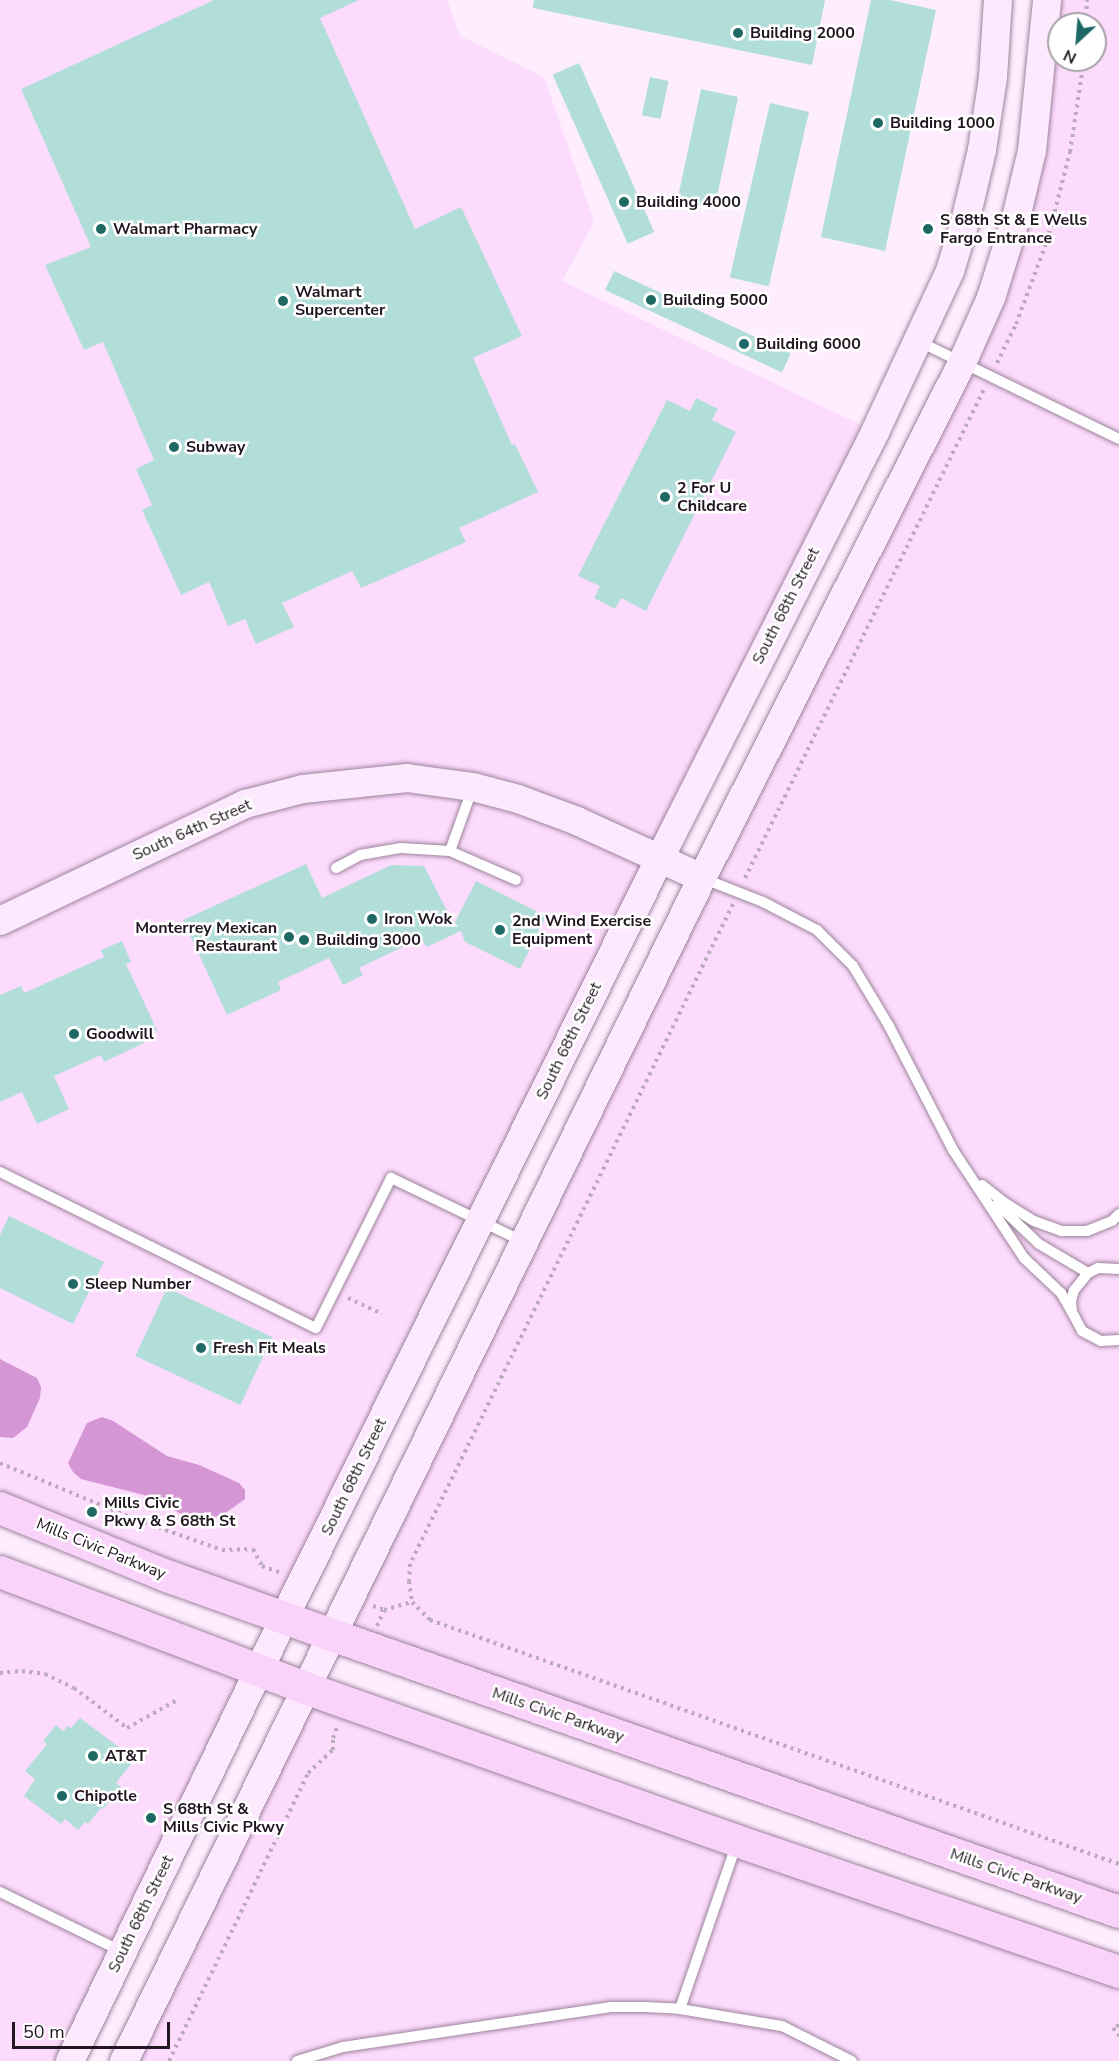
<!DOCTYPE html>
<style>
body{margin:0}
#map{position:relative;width:1119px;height:2061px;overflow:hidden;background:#feedfe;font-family:"Nunito Sans",sans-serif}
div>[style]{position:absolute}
.built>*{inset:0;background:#fcdbfc}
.water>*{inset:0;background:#d596d6}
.building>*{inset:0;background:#b2deda;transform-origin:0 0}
.path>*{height:4px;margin-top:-2px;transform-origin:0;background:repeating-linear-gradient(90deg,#b9abb9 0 3px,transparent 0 7.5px)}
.roads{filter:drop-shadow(0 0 2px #9d849d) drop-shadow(0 0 2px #9d849d)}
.lane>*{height:10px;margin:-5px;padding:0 5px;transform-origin:5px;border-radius:5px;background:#fff}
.secondary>*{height:28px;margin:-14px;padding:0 14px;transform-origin:14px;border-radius:14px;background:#fde9fd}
.primary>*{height:32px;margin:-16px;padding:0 16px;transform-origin:16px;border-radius:16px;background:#fad3fb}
.dots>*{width:16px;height:16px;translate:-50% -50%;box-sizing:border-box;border:3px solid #fff;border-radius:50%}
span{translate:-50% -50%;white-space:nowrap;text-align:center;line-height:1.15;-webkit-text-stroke:5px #fff;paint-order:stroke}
.poi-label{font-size:16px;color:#201720;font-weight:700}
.left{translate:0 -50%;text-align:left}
.right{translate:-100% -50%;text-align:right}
.street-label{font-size:16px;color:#201720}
.north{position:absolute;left:1047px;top:12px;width:60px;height:60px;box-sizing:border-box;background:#fff;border:2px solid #a6a2a6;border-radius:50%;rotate:206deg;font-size:16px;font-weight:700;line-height:24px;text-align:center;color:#201720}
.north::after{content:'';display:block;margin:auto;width:21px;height:27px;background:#1e6964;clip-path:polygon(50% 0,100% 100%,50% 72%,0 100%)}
.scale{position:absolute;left:12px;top:2022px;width:158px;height:27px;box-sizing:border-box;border:3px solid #201720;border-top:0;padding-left:8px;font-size:18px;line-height:21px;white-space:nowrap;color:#201720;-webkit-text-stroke:4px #fff;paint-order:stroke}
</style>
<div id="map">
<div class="built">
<div style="clip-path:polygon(0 0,447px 0,460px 36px,544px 77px,594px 222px,562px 281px,875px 432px,284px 1618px,0 1508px)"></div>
<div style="clip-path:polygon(evenodd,1047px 0,1119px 0,1119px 1912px,332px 1635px,991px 298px,1047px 0,1059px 24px,1095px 24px,1095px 60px,1059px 60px,1059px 24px)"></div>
<div style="clip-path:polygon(0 1572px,259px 1670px,70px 2061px,0 2061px)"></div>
<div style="clip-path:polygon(308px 1689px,1119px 1972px,1119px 2061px,124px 2061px)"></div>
</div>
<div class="water">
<div style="clip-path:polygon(0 1359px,37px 1378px,41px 1387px,40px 1398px,27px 1427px,13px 1438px,0 1437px)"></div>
<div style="clip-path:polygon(102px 1417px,113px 1421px,167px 1456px,199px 1465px,239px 1483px,245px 1490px,245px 1499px,224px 1514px,206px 1520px,189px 1518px,144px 1495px,81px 1479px,73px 1472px,68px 1463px,87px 1423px)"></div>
</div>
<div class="building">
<div style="clip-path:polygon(214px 0,359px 0,320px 18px,415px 229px,461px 207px,522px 336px,473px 358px,512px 445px,515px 444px,538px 492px,459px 528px,466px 542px,361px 588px,352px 571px,282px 603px,294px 627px,256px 644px,245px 619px,228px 626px,209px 582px,181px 595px,142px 510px,152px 505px,136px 469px,154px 460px,103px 342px,84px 350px,45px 265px,91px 247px,21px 89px)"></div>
<div style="clip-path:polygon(534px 0,825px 0,812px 65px,533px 8px)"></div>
<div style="clip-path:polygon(871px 0,890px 0,936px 10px,885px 251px,821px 237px)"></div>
<div style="left:579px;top:63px;width:185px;height:29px;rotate:66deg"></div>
<div style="left:650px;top:77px;width:19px;height:39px;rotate:12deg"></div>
<div style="left:701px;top:89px;width:38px;height:115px;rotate:12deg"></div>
<div style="left:770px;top:103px;width:40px;height:179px;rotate:13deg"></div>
<div style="left:614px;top:271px;width:195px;height:21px;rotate:25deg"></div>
<div style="clip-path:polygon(696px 398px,718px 409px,712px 420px,736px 432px,646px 611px,621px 598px,615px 609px,594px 598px,600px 586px,578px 576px,667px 400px,690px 411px)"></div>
<div style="clip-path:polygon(306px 864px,322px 898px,391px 865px,424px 866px,454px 924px,476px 881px,546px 916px,520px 969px,465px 942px,461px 931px,427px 947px,421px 938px,359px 968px,363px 975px,343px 985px,329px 958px,278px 982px,281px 990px,227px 1015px,183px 920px)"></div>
<div style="clip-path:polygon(122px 941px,131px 962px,126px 964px,157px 1030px,141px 1037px,144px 1043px,104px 1062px,101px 1055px,54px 1076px,69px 1109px,37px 1124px,22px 1092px,0 1102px,0 995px,21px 986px,24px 993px,104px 957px,101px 950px)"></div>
<div style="clip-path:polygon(9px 1216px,104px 1262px,73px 1324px,0 1288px,0 1235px)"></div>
<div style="left:167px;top:1288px;width:116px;height:75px;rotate:25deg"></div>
<div style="clip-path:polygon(80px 1718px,135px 1759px,116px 1783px,121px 1787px,103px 1809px,101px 1808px,88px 1824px,85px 1822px,78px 1830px,65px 1819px,61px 1824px,24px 1796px,35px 1779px,25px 1771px,47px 1744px,43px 1741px,56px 1725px,63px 1731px,68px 1726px,71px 1728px)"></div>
</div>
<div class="path">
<div style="left:1086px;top:24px;width:24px;rotate:-88deg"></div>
<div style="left:997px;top:363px;width:43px;rotate:-64deg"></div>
<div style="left:1016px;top:324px;width:89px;rotate:-69.5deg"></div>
<div style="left:1047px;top:241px;width:92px;rotate:-75.5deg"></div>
<div style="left:1070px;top:152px;width:93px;rotate:-81.3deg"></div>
<div style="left:745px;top:878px;width:544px;rotate:-63.95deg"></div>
<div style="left:733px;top:904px;width:735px;rotate:116.08deg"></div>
<div style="left:410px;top:1564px;width:17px;rotate:93deg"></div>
<div style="left:409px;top:1581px;width:21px;rotate:82deg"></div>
<div style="left:412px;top:1602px;width:25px;rotate:45deg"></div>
<div style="left:430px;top:1620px;width:731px;rotate:19.5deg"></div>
<div style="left:348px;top:1298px;width:38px;rotate:25deg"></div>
<div style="left:0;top:1463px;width:148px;rotate:22.6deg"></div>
<div style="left:137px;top:1520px;width:90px;rotate:19.4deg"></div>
<div style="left:222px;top:1550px;width:31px;rotate:-2deg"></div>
<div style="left:253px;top:1549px;width:19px;rotate:62deg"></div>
<div style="left:262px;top:1566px;width:20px;rotate:20deg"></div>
<div style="left:373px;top:1606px;width:12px;rotate:20deg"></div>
<div style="left:384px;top:1610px;width:29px;rotate:-16deg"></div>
<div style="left:377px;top:1626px;width:17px;rotate:-66deg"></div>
<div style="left:0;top:1673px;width:22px;rotate:-5deg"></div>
<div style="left:22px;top:1671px;width:23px;rotate:7deg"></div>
<div style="left:45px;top:1674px;width:32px;rotate:26deg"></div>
<div style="left:74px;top:1688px;width:66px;rotate:37deg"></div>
<div style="left:127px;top:1728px;width:57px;rotate:-29.2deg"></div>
<div style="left:1119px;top:2025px;width:7px;rotate:153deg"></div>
<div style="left:1113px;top:2028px;width:10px;rotate:53deg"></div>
<div style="left:169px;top:2061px;width:320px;rotate:-64.2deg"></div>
<div style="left:308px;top:1773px;width:34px;rotate:-43deg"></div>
<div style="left:333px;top:1750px;width:12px;rotate:-90deg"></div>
<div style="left:333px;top:1738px;width:14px;rotate:-69deg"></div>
</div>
<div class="roads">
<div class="lane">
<div style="left:920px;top:342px;width:221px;rotate:26deg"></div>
<div style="left:450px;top:851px;width:72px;rotate:23.7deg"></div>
<div style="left:336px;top:868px;width:27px;rotate:-28deg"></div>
<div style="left:360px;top:855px;width:42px;rotate:-9.7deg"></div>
<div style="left:401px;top:848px;width:49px;rotate:3.5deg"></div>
<div style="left:450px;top:851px;width:68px;rotate:-70.2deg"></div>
<div style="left:702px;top:878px;width:66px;rotate:21.5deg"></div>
<div style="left:763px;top:902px;width:61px;rotate:27.4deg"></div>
<div style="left:817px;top:930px;width:51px;rotate:45deg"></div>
<div style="left:853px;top:966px;width:70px;rotate:59deg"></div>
<div style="left:889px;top:1026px;width:140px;rotate:62.7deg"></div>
<div style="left:953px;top:1150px;width:129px;rotate:56.7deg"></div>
<div style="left:1024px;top:1258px;width:51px;rotate:43.4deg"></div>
<div style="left:1061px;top:1293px;width:22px;rotate:60deg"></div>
<div style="left:0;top:1172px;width:352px;rotate:26.3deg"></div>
<div style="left:316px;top:1328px;width:168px;rotate:-63.4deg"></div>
<div style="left:391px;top:1178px;width:148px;rotate:25.7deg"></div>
<div style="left:982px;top:1185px;width:29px;rotate:38deg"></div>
<div style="left:1005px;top:1203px;width:34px;rotate:32deg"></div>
<div style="left:1034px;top:1221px;width:30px;rotate:20deg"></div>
<div style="left:1062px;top:1231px;width:25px"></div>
<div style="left:1087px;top:1231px;width:27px;rotate:-22deg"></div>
<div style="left:1112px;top:1221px;width:10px;rotate:-45deg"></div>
<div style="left:997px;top:1204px;width:58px;rotate:43.6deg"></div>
<div style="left:1039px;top:1244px;width:57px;rotate:30.6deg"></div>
<div style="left:1119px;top:1269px;width:21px;rotate:-177deg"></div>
<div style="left:1098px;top:1268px;width:11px;rotate:153deg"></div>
<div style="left:1088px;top:1273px;width:22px;rotate:129deg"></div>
<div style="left:1074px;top:1290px;width:11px;rotate:105deg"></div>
<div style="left:1071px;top:1301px;width:11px;rotate:85deg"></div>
<div style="left:1072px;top:1312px;width:21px;rotate:62deg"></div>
<div style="left:1082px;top:1331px;width:21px;rotate:28deg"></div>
<div style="left:1101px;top:1341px;width:18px;rotate:-3deg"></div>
<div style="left:0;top:1892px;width:137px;rotate:26deg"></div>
<div style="left:680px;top:2009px;width:173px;rotate:-71.1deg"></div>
<div style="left:297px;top:2061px;width:48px;rotate:-16.9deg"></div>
<div style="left:343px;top:2047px;width:271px;rotate:-8.5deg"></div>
<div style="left:611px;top:2007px;width:34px"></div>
<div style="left:645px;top:2007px;width:35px;rotate:3deg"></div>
<div style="left:680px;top:2009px;width:103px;rotate:9.5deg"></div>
<div style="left:782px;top:2026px;width:78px;rotate:26.6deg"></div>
</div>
<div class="secondary">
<div style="left:0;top:921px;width:272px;rotate:-25.5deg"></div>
<div style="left:245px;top:804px;width:60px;rotate:-14.5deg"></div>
<div style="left:303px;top:789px;width:105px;rotate:-6deg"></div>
<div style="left:407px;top:778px;width:67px;rotate:7.8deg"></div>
<div style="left:473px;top:787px;width:47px;rotate:14.9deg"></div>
<div style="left:518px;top:799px;width:63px;rotate:20.4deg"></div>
<div style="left:577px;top:821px;width:137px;rotate:24.5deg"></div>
<div style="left:70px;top:2061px;width:492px;rotate:-64.2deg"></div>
<div style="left:284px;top:1618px;width:848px;rotate:-63.68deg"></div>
<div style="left:660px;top:858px;width:477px;rotate:-63.2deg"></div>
<div style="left:875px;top:432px;width:178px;rotate:-65deg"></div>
<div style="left:950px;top:271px;width:51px;rotate:-73deg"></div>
<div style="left:965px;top:222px;width:74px;rotate:-76.7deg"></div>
<div style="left:982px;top:150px;width:74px;rotate:-81.4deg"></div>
<div style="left:993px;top:77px;width:77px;rotate:-86.3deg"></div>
<div style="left:124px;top:2061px;width:1317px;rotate:-63.96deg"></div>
<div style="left:702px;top:878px;width:577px;rotate:-63.21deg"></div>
<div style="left:962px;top:363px;width:71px;rotate:-66deg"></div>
<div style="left:991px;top:298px;width:84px;rotate:-72.6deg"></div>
<div style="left:1016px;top:218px;width:69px;rotate:-76.6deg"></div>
<div style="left:1032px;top:151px;width:152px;rotate:-84.3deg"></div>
</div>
<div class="primary">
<div style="left:0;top:1508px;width:180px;rotate:22.2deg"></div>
<div style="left:167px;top:1576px;width:175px;rotate:19.7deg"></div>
<div style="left:332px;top:1635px;width:834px;rotate:19.39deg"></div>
<div style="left:0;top:1572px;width:329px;rotate:20.8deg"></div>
<div style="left:308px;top:1689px;width:455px;rotate:19.5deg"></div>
<div style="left:737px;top:1841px;width:404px;rotate:18.9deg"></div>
</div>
</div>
<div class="dots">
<div style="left:738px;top:33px;background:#1e6964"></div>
<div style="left:878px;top:123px;background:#1e6964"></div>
<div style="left:624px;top:202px;background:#1e6964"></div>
<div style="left:101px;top:229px;background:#1e6964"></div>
<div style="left:928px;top:229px;background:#1e6964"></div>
<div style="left:651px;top:300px;background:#1e6964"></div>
<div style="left:283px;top:301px;background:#1e6964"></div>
<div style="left:744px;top:344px;background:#1e6964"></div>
<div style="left:174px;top:447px;background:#1e6964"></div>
<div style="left:665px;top:497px;background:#1e6964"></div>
<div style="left:372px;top:919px;background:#1e6964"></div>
<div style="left:500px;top:930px;background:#1e6964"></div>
<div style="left:289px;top:937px;background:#1e6964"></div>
<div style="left:304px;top:940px;background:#1e6964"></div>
<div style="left:74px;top:1034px;background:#1e6964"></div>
<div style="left:73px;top:1284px;background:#1e6964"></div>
<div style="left:201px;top:1348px;background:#1e6964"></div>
<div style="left:92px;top:1512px;background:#1e6964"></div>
<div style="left:93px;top:1756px;background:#1e6964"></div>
<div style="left:62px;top:1796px;background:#1e6964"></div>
<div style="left:151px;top:1818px;background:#1e6964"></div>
</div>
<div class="poi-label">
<span class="left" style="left:750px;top:33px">Building 2000</span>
<span class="left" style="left:890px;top:123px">Building 1000</span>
<span class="left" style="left:636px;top:202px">Building 4000</span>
<span class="left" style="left:940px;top:229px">S 68th St &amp; E Wells<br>Fargo Entrance</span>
<span class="left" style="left:113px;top:229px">Walmart Pharmacy</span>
<span class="left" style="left:295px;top:301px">Walmart<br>Supercenter</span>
<span class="left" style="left:663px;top:300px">Building 5000</span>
<span class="left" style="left:756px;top:344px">Building 6000</span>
<span class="left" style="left:186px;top:447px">Subway</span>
<span class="left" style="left:677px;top:497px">2 For U<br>Childcare</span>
<span class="left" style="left:384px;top:919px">Iron Wok</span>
<span class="left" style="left:512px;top:930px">2nd Wind Exercise<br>Equipment</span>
<span class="right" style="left:277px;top:937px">Monterrey Mexican<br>Restaurant</span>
<span class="left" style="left:316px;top:940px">Building 3000</span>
<span class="left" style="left:86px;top:1034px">Goodwill</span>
<span class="left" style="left:85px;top:1284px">Sleep Number</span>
<span class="left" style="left:213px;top:1348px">Fresh Fit Meals</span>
<span class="left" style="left:104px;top:1512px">Mills Civic<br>Pkwy &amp; S 68th St</span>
<span class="left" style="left:105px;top:1756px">AT&amp;T</span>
<span class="left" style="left:74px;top:1796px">Chipotle</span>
<span class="left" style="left:163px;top:1818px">S 68th St &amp;<br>Mills Civic Pkwy</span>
</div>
<div class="street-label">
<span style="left:786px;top:606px;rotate:-63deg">South 68th Street</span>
<span style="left:192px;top:830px;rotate:-24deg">South 64th Street</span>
<span style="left:569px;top:1041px;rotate:-64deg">South 68th Street</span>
<span style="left:354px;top:1477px;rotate:-64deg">South 68th Street</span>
<span style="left:101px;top:1549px;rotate:22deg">Mills Civic Parkway</span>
<span style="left:558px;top:1715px;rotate:19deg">Mills Civic Parkway</span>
<span style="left:1016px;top:1876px;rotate:19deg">Mills Civic Parkway</span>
<span style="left:141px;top:1914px;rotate:-64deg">South 68th Street</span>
</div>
<div class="north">N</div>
<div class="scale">50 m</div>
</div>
